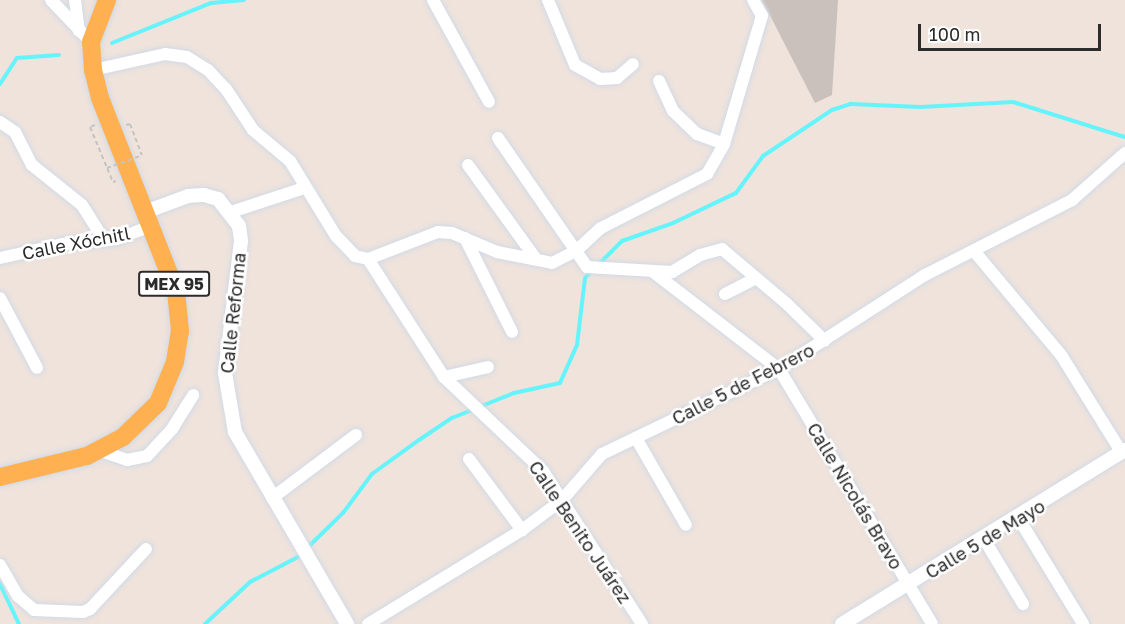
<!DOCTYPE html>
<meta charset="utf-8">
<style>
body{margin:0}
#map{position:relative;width:1125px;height:624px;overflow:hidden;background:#efe3dc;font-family:"Golos Text",sans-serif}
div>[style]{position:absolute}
.stream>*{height:4px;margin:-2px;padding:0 2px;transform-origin:2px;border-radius:2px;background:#65f4fb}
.building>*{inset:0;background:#cac0bc}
.path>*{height:2px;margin-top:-1px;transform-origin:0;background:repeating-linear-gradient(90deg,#c4c4c4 0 4.5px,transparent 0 7.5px)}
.roads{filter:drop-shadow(0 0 2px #d1dae6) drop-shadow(0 0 2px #d1dae6)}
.minor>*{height:12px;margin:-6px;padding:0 6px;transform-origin:6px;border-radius:6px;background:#fff}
.tertiary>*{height:14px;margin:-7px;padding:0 7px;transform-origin:7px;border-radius:7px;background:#fff}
.primary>*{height:18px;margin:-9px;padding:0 9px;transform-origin:9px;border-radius:9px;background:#ffb151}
.path-bridge>*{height:2px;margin-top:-1px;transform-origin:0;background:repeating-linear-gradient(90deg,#c4c4c4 0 4.5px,transparent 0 7.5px)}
span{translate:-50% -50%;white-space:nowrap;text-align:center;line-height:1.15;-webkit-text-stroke:5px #fff;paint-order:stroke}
.shield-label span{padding:2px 4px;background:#fff;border:2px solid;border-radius:4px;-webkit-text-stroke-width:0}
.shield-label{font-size:16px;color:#2b2b2b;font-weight:700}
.street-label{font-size:18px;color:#2b2b2b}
.scale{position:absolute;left:918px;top:24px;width:183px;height:27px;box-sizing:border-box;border:3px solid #2b2b2b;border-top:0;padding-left:8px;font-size:18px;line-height:21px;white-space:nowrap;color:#2b2b2b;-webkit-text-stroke:4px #fff;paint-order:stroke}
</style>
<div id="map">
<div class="stream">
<div style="left:112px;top:43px;width:107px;rotate:-22deg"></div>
<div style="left:211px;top:3px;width:33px;rotate:-5deg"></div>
<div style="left:0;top:84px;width:31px;rotate:-57deg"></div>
<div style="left:17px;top:58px;width:42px;rotate:-4.1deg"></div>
<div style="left:599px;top:264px;width:33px;rotate:-45deg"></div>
<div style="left:622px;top:241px;width:54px;rotate:-19.4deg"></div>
<div style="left:673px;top:223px;width:70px;rotate:-25.5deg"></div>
<div style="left:736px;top:193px;width:46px;rotate:-53.9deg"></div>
<div style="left:763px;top:156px;width:83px;rotate:-33.7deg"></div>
<div style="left:832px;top:110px;width:20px;rotate:-18deg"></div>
<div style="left:851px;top:104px;width:70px;rotate:2.5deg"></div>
<div style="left:921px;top:107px;width:92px;rotate:-3.1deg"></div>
<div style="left:1013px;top:102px;width:117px;rotate:17.4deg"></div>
<div style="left:0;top:584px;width:44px;rotate:64.6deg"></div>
<div style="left:205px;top:624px;width:62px;rotate:-43deg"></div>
<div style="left:250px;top:582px;width:54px;rotate:-27.5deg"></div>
<div style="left:298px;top:557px;width:63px;rotate:-44.4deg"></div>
<div style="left:343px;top:513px;width:49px;rotate:-53.4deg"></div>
<div style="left:372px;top:474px;width:58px;rotate:-35.9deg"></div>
<div style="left:419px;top:440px;width:40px;rotate:-34deg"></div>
<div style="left:452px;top:418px;width:67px;rotate:-22deg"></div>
<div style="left:514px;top:393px;width:47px;rotate:-12.3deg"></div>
<div style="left:560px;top:383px;width:42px;rotate:-65.9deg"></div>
<div style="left:577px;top:345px;width:67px;rotate:-83.2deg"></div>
<div style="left:585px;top:278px;width:9px;rotate:-49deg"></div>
</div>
<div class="building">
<div style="clip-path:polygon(762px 0,838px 0,832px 95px,815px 103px)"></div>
</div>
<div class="path">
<div style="left:95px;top:125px;width:5px;rotate:158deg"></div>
<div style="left:90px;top:127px;width:60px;rotate:67.3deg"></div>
<div style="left:113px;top:182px;width:3px;rotate:-18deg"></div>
<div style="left:126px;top:125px;width:4px;rotate:-14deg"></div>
<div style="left:130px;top:124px;width:33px;rotate:69deg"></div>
</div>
<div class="roads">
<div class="minor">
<div style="left:51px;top:0;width:58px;rotate:46.4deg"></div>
<div style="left:75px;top:0;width:31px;rotate:83deg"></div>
<div style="left:433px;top:0;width:116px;rotate:61.2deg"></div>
<div style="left:548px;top:0;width:70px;rotate:67.4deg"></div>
<div style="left:575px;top:65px;width:29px;rotate:29deg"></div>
<div style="left:600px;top:79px;width:17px;rotate:-3deg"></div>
<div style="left:617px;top:78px;width:21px;rotate:-41deg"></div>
<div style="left:93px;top:70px;width:74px;rotate:-12.5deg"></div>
<div style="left:165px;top:54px;width:22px;rotate:8deg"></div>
<div style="left:187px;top:57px;width:25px;rotate:32deg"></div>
<div style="left:208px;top:70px;width:26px;rotate:47deg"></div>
<div style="left:226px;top:89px;width:49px;rotate:56.6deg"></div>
<div style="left:253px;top:130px;width:48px;rotate:40deg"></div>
<div style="left:290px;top:161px;width:88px;rotate:58.5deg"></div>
<div style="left:336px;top:236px;width:28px;rotate:46deg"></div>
<div style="left:355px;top:256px;width:13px;rotate:13deg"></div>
<div style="left:368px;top:259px;width:140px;rotate:57.2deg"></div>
<div style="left:444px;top:377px;width:137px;rotate:43.5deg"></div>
<div style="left:543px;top:471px;width:182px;rotate:57.1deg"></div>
<div style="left:659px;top:81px;width:33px;rotate:65deg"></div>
<div style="left:673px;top:111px;width:33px;rotate:44deg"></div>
<div style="left:697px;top:134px;width:29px;rotate:20deg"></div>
<div style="left:0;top:122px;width:18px;rotate:34deg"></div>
<div style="left:15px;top:132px;width:37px;rotate:63deg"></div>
<div style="left:32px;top:165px;width:64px;rotate:38.7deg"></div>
<div style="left:82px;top:205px;width:41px;rotate:57.8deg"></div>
<div style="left:498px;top:138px;width:157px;rotate:55.4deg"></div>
<div style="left:587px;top:267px;width:85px;rotate:3.4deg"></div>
<div style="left:672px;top:272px;width:33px;rotate:-31deg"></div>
<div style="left:700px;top:255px;width:23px;rotate:-15deg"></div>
<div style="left:722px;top:249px;width:84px;rotate:40.2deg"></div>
<div style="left:786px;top:303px;width:54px;rotate:44.3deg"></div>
<div style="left:468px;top:165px;width:116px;rotate:54.1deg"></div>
<div style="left:231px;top:212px;width:77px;rotate:-18.2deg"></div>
<div style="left:465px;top:238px;width:105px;rotate:63.4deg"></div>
<div style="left:974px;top:251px;width:136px;rotate:50.1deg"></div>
<div style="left:1061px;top:355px;width:115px;rotate:58.1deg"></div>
<div style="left:0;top:258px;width:65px;rotate:-12.5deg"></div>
<div style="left:63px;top:244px;width:54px;rotate:-5.3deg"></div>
<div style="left:117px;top:239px;width:36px;rotate:-21deg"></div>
<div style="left:368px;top:259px;width:75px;rotate:-21.1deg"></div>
<div style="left:438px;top:232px;width:14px;rotate:4deg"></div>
<div style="left:452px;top:233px;width:49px;rotate:22.9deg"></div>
<div style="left:497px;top:252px;width:56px;rotate:11.3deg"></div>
<div style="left:552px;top:263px;width:27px;rotate:-27deg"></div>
<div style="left:576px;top:251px;width:34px;rotate:-43deg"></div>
<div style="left:601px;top:228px;width:119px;rotate:-27deg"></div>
<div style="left:707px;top:174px;width:34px;rotate:-60deg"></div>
<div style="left:724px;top:144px;width:134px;rotate:-73.5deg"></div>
<div style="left:762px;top:16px;width:18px;rotate:-119deg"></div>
<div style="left:652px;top:271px;width:160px;rotate:37.7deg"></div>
<div style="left:779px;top:369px;width:297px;rotate:59deg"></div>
<div style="left:725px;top:294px;width:35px;rotate:-27deg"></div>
<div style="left:0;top:298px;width:79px;rotate:62.1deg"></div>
<div style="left:444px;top:377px;width:45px;rotate:-12.8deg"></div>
<div style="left:636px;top:438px;width:100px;rotate:60.1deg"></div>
<div style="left:101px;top:451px;width:28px;rotate:19deg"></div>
<div style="left:127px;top:460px;width:20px;rotate:-11deg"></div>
<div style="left:147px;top:456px;width:37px;rotate:-47deg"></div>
<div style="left:172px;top:429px;width:40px;rotate:-58deg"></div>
<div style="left:469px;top:459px;width:89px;rotate:53.3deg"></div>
<div style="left:272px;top:498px;width:105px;rotate:-36.9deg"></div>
<div style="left:1019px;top:519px;width:123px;rotate:58.6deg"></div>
<div style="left:984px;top:539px;width:76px;rotate:59deg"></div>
<div style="left:0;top:565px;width:36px;rotate:60deg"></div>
<div style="left:18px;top:596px;width:21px;rotate:41deg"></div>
<div style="left:34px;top:610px;width:49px;rotate:2.3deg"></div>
<div style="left:83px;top:612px;width:8px;rotate:-23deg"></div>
<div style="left:90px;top:609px;width:82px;rotate:-47deg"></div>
<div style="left:368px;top:624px;width:180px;rotate:-31.4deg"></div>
<div style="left:522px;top:530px;width:50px;rotate:-36.9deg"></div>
<div style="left:562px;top:500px;width:61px;rotate:-49deg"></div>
<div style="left:602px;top:454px;width:196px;rotate:-25.7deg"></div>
<div style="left:779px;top:369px;width:174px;rotate:-32.8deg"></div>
<div style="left:925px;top:275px;width:165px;rotate:-27deg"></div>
<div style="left:1072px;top:200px;width:71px;rotate:-41.6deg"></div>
</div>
<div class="tertiary">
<div style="left:145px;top:212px;width:46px;rotate:-20.4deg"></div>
<div style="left:188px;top:196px;width:16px;rotate:-4deg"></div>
<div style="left:204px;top:195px;width:15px;rotate:16deg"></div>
<div style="left:218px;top:199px;width:34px;rotate:52deg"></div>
<div style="left:239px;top:226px;width:15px;rotate:82deg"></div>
<div style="left:241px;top:241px;width:133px;rotate:96.9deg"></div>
<div style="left:225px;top:373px;width:60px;rotate:80.4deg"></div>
<div style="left:235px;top:432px;width:222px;rotate:59.7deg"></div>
<div style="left:842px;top:624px;width:332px;rotate:-31.6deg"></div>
</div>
<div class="primary">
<div style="left:0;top:477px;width:89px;rotate:-13.6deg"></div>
<div style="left:87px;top:456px;width:41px;rotate:-27.8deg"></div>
<div style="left:123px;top:437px;width:49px;rotate:-44.2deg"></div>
<div style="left:158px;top:403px;width:44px;rotate:-67.5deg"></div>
<div style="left:175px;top:362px;width:31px;rotate:-81deg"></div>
<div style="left:180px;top:331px;width:40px;rotate:-95.7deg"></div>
<div style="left:176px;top:291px;width:207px;rotate:-111.5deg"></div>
<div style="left:100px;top:98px;width:29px;rotate:-104deg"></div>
<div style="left:93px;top:70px;width:28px;rotate:-94deg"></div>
<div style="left:91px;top:42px;width:45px;rotate:-69.1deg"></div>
</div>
</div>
<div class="path-bridge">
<div style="left:107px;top:168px;width:37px;rotate:-20deg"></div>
</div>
<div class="shield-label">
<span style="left:174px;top:284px">MEX 95</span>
</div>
<div class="street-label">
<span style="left:76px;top:243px;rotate:-11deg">Calle Xóchitl</span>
<span style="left:233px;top:313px;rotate:-84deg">Calle Reforma</span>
<span style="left:743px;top:384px;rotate:-27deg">Calle 5 de Febrero</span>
<span style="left:855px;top:496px;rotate:59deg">Calle Nicolás Bravo</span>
<span style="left:580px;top:532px;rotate:56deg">Calle Benito Juárez</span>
<span style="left:985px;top:539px;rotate:-31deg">Calle 5 de Mayo</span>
</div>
<div class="scale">100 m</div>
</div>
